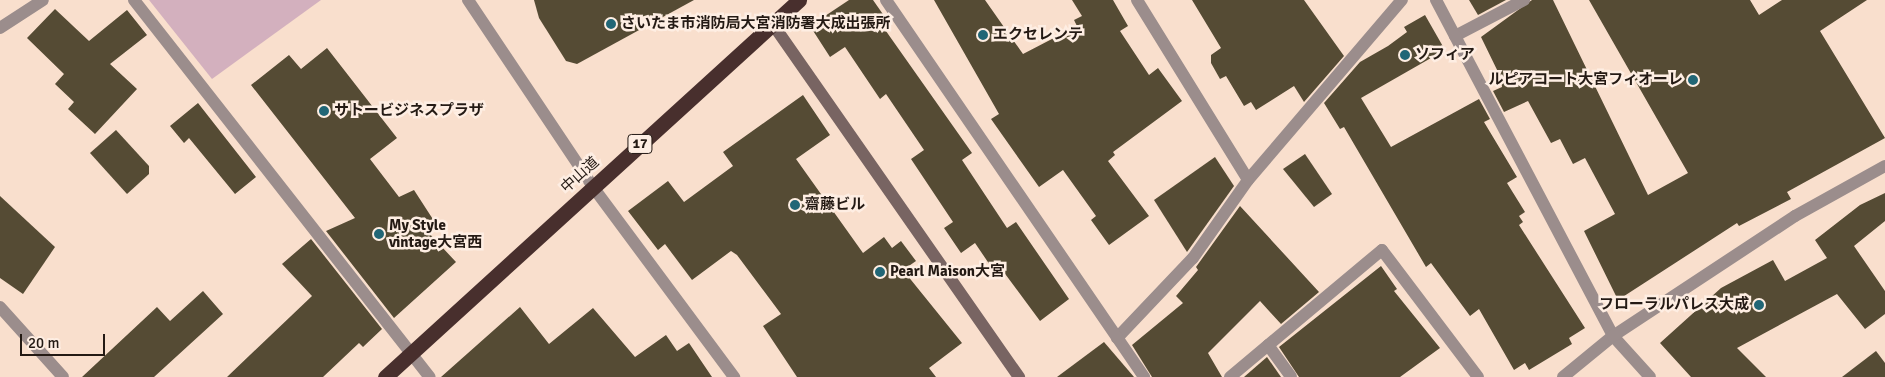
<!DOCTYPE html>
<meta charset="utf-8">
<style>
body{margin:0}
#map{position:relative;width:1885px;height:377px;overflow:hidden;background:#f9dfcd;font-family:Signika,"Noto Sans JP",sans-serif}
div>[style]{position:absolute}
.green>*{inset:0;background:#d3b0be}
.building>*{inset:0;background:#554b34}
.lane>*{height:12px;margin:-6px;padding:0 6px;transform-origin:6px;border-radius:6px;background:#9b8d8c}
.street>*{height:12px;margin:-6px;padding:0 6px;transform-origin:6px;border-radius:6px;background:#9b8d8c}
.secondary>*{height:12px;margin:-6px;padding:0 6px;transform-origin:6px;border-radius:6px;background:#786462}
.highway>*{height:15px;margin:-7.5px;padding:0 7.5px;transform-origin:7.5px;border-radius:7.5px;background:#482f2d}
.dots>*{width:14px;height:14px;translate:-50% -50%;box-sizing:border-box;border:2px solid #feeee3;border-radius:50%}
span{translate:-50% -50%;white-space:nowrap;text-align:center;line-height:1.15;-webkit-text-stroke:5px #feeee3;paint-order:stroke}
.shield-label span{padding:1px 4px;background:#feeee3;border:1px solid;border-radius:4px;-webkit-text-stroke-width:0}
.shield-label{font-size:14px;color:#241a14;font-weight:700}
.poi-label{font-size:15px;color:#241a14;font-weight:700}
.left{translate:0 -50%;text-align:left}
.right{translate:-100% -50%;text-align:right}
.street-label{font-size:15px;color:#241a14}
.scale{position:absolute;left:20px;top:334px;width:85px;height:22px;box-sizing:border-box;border:2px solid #241a14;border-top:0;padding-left:6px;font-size:15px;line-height:18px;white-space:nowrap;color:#241a14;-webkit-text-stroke:4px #feeee3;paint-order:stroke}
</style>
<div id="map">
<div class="green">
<div style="clip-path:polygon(149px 0,321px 0,212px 79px)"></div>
</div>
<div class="building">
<div style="clip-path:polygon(534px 0,694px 0,577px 64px,566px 61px,539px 18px)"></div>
<div style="clip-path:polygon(849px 0,873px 0,887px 20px,881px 24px,972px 153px,962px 160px,1007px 228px,1016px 222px,1069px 299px,1040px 321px,1000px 267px,994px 271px,975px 243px,961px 253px,944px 228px,953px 222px,911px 159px,924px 150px,886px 94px,880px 99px,845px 47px,830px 57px,810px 26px)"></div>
<div style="clip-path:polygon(934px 0,985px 0,1023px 54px,1077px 26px,1074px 20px,1082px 16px,1072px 0,1113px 0,1128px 26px,1120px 31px,1149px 75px,1158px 68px,1182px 101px,1113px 152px,1115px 155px,1108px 161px,1149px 216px,1109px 245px,1091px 220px,1096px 216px,1063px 170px,1039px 187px,991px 119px,999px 114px)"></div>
<div style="clip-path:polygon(1192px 0,1304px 0,1344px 56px,1304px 102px,1294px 86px,1256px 110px,1251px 102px,1244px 106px,1226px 76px,1220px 79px,1211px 63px,1211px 55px,1221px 48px)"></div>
<div style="clip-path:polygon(1469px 0,1506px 0,1478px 15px)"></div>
<div style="clip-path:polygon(1532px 0,1553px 0,1648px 195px,1688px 173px,1589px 0,1750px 0,1759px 15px,1782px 0,1867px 0,1820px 31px,1885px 138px,1787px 192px,1791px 199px,1739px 226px,1737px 223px,1618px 300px,1584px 231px,1615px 214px,1585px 158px,1573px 164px,1560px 139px,1551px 143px,1528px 101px,1504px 112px,1493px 91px,1502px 87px,1501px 78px,1481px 37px)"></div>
<div style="clip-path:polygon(55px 9px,89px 41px,127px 10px,147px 35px,110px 64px,137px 89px,95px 134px,68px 109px,74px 102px,55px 84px,64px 74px,27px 38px)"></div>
<div style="clip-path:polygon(1425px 15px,1445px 50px,1361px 98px,1391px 147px,1479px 99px,1490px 119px,1484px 122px,1517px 177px,1507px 183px,1525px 212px,1519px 216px,1523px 222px,1519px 225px,1585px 328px,1569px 338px,1572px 344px,1529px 370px,1525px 363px,1514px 370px,1479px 309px,1470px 316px,1431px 263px,1426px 267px,1344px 127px,1340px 129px,1324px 103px,1360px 62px,1388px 46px,1407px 32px,1404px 27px)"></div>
<div style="clip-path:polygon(327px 48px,397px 138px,370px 159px,399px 197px,414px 190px,436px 224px,425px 229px,456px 262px,394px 318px,326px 231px,355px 218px,251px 85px,289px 55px,301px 69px)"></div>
<div style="clip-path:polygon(803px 95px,830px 135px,796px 159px,863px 253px,884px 237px,892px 248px,901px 241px,916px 261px,903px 270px,962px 343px,929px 368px,936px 377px,797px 377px,763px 326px,781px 314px,737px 255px,731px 251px,692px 280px,665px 244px,658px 250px,628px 211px,668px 181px,684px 202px,733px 166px,723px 152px)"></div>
<div style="clip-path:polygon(198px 103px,256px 177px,235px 194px,189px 138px,184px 143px,170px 126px)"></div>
<div style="clip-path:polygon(116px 130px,149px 166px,149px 174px,127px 194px,90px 153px)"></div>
<div style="clip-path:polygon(1305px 154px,1332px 194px,1314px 207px,1283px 169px)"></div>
<div style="clip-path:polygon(1215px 157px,1234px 186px,1187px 252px,1154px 200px)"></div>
<div style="clip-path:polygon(1885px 193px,1885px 221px,1854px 246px,1885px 291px,1885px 314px,1865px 329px,1837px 294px,1737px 348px,1766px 377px,1691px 377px,1660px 343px,1721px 288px,1773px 260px,1785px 281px,1827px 258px,1815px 240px,1860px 205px)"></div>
<div style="clip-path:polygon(0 196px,55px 247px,23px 294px,0 278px)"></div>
<div style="clip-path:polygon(1240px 206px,1319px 292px,1281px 324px,1260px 301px,1208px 353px,1222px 377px,1152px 377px,1132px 345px,1183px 303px,1176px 296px,1198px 270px,1196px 267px)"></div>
<div style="clip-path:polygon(311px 239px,382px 329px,363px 347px,359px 343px,323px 377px,227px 377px,312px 296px,282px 264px)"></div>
<div style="clip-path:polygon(1381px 266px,1397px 289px,1394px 291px,1440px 348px,1400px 377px,1299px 377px,1279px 347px)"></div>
<div style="clip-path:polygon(203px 291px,223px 314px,154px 377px,82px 377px,157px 307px,170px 321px)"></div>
<div style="clip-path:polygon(520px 307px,549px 344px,593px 308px,635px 357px,666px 335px,677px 351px,689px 343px,712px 377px,441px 377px)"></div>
<div style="clip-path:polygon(1104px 342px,1134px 377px,1057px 377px)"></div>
<div style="clip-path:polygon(1876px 351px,1885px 363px,1885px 377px,1842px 377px)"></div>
<div style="clip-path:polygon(1267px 357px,1281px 377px,1244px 377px)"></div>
</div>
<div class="lane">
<div style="left:1455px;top:36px;width:78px;rotate:-27.6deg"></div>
<div style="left:1117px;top:338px;width:110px;rotate:-46.5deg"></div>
<div style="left:1193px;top:258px;width:95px;rotate:-54.8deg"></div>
<div style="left:1248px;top:180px;width:237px;rotate:-49.5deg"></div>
<div style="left:1268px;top:345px;width:39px;rotate:54deg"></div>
<div style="left:1230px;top:377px;width:198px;rotate:-39.9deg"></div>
<div style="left:1382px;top:250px;width:159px;rotate:52.9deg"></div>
</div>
<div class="street">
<div style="left:134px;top:0;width:479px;rotate:51.9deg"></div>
<div style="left:468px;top:0;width:225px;rotate:56.2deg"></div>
<div style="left:593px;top:187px;width:237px;rotate:53.4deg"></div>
<div style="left:886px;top:0;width:457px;rotate:55.6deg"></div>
<div style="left:1137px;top:0;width:211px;rotate:58.3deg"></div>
<div style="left:1436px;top:0;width:380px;rotate:62.2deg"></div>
<div style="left:1613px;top:336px;width:55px;rotate:47.9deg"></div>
<div style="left:0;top:28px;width:51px;rotate:-33.1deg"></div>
<div style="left:0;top:307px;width:94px;rotate:48deg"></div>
<div style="left:1563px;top:377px;width:65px;rotate:-39.4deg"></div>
<div style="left:1613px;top:336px;width:218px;rotate:-33.4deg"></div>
<div style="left:1795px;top:216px;width:103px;rotate:-29.1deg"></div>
</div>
<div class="secondary">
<div style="left:772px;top:23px;width:432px;rotate:55.1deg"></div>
</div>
<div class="highway">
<div style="left:385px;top:377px;width:560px;rotate:-42.32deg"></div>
</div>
<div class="dots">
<div style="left:611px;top:24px;background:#216676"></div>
<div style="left:983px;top:35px;background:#216676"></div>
<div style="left:1405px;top:55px;background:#216676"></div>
<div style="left:1693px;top:80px;background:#216676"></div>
<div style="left:324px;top:111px;background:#216676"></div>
<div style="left:795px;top:205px;background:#216676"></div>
<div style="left:379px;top:234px;background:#216676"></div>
<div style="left:880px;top:272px;background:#216676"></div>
<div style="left:1759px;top:305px;background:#216676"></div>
</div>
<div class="shield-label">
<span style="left:640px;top:144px">17</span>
</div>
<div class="poi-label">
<span class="left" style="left:621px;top:24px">さいたま市消防局大宮消防署大成出張所</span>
<span class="left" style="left:993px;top:35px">エクセレンテ</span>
<span class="left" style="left:1415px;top:55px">ソフィア</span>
<span class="right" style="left:1683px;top:80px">ルピアコート大宮フィオーレ</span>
<span class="left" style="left:334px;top:111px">サトービジネスプラザ</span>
<span class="left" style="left:805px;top:205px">齋藤ビル</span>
<span class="left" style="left:389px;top:234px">My Style<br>vintage大宮西</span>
<span class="left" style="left:890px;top:272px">Pearl Maison大宮</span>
<span class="right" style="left:1749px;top:305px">フローラルパレス大成</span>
</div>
<div class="street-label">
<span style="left:580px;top:175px;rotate:-42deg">中山道</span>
</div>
<div class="scale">20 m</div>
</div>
